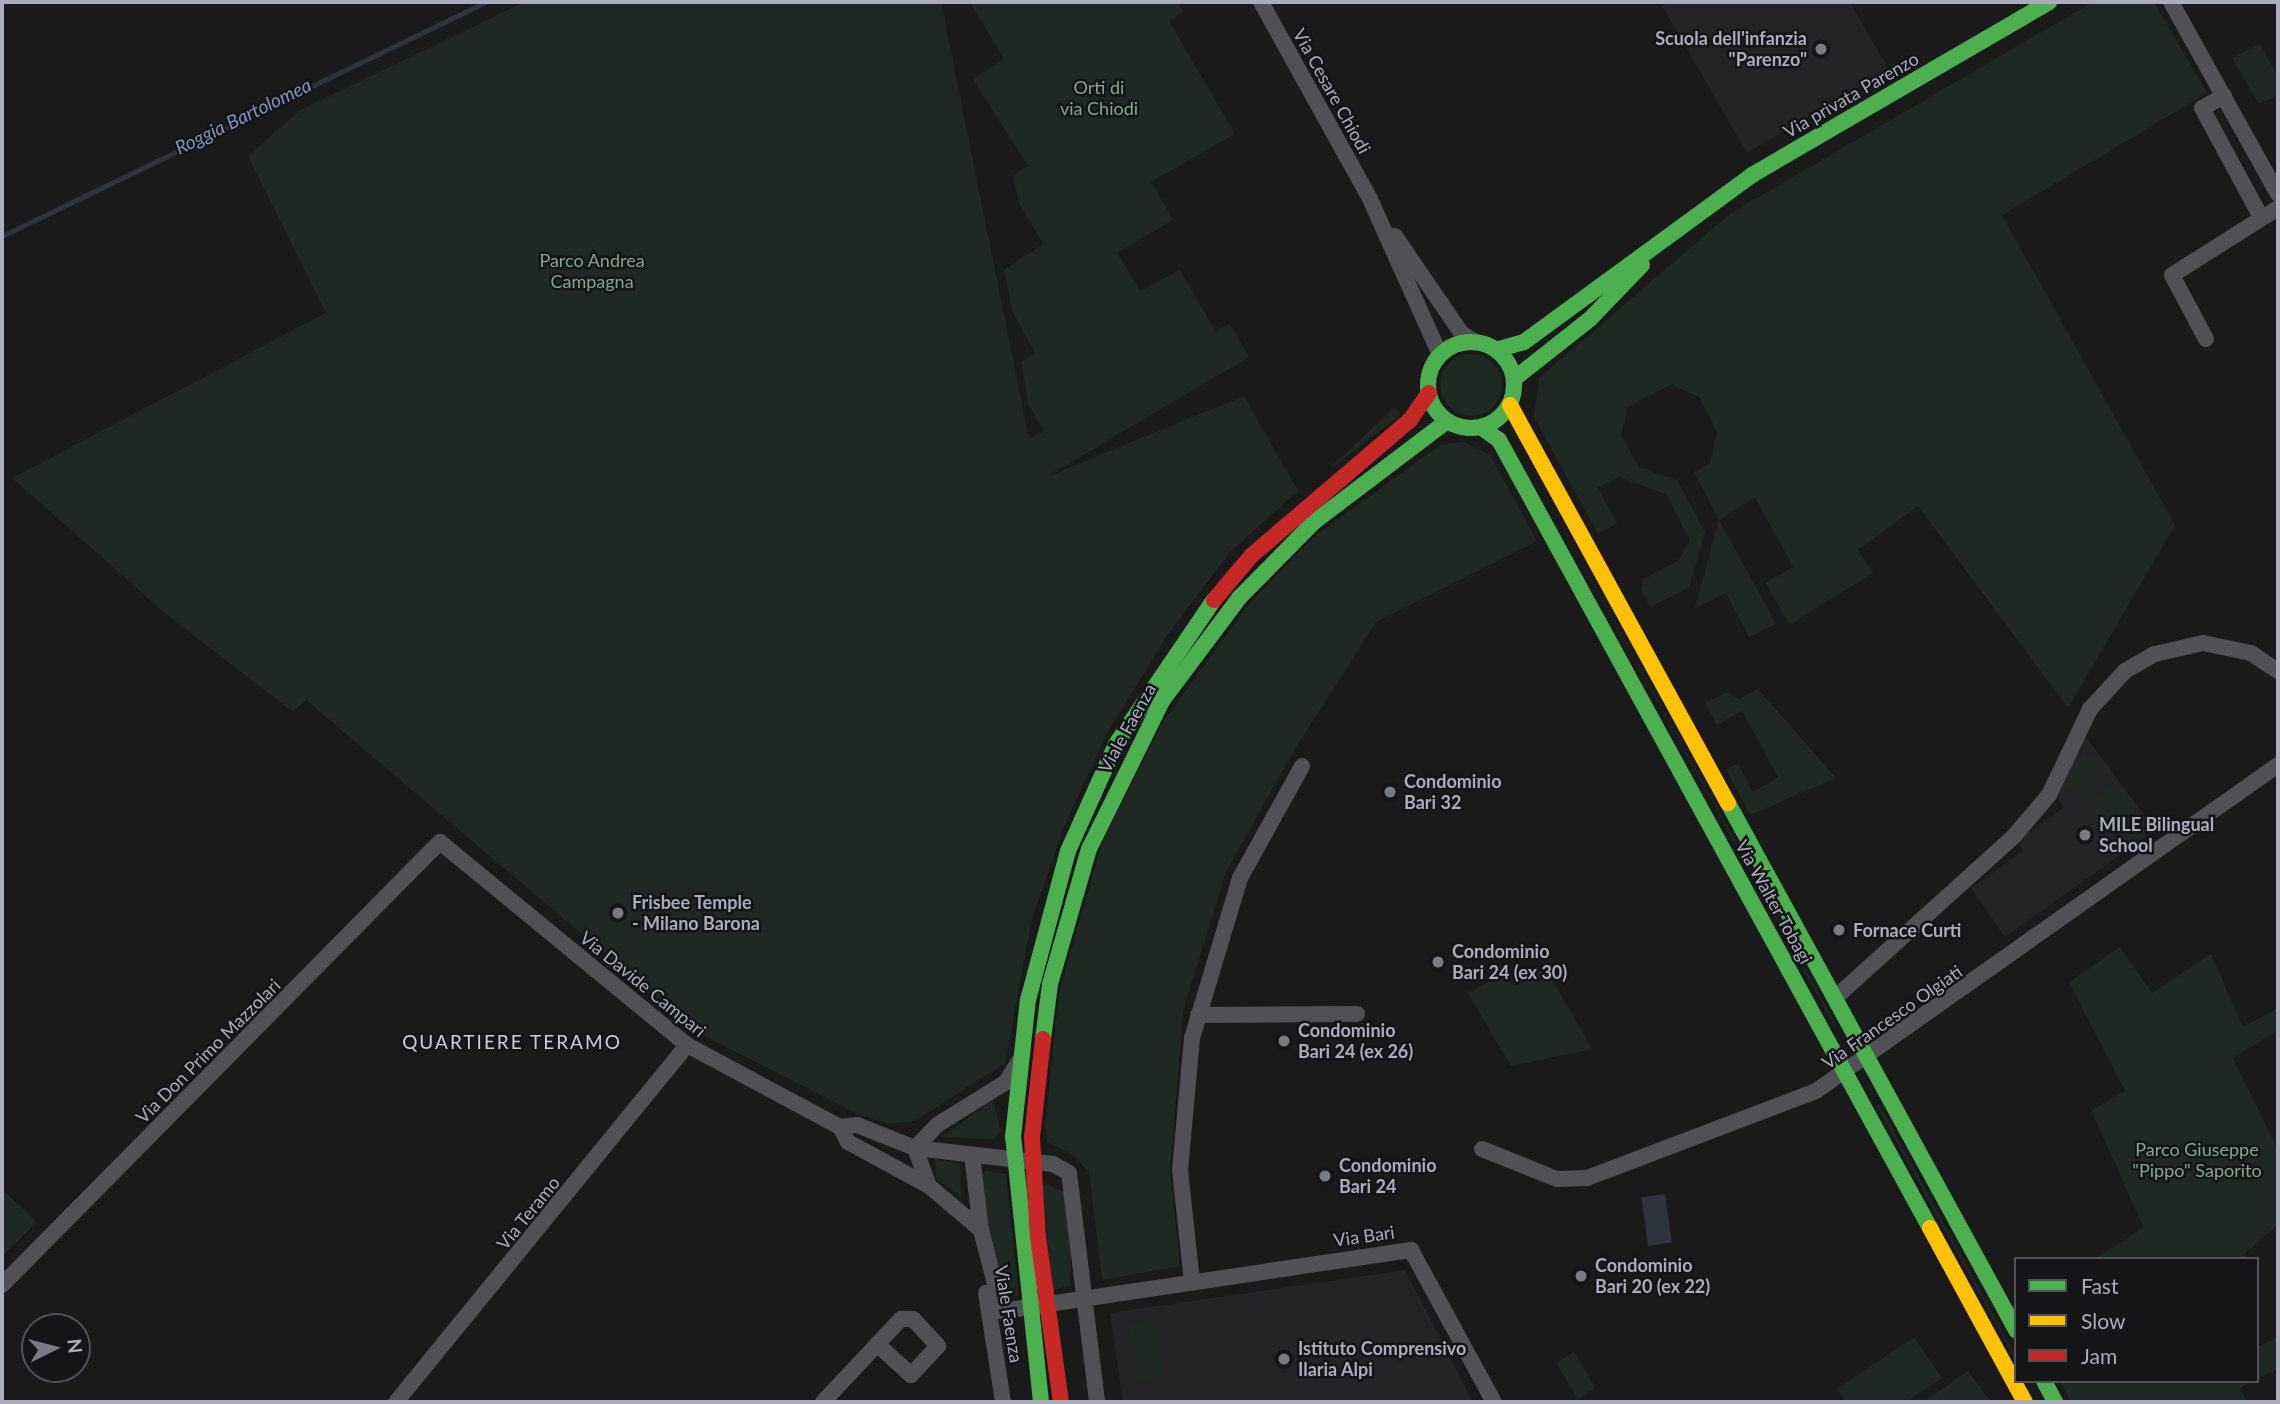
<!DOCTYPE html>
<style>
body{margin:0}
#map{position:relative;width:2280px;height:1404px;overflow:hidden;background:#1a1a1b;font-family:Lato,sans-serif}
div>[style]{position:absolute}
.built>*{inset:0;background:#242427}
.green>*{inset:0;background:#202823;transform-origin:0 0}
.round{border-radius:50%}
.water>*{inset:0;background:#2c333e;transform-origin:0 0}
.stream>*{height:4.5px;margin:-2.25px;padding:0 2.25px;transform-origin:2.25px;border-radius:2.25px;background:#2c333e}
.street>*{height:16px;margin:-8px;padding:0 8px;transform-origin:8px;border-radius:8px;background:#505055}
.fast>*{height:16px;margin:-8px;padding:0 8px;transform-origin:8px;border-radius:8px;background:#4caf50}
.fast>.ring{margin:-8px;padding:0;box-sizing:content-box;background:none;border:16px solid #4caf50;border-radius:50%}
.slow>*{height:16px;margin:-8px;padding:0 8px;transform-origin:8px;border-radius:8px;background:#ffc107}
.jam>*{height:16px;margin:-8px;padding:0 8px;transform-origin:8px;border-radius:8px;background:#c62828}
.dots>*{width:19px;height:19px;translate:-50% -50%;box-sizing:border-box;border:4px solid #151417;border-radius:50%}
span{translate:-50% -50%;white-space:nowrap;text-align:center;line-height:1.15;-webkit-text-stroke:5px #151417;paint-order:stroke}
.poi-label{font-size:18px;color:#abadbc;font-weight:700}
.right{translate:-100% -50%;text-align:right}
.left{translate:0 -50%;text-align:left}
.park-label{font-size:18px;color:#80a88b}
.street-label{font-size:18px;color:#abadbc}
.water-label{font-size:19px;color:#8093b9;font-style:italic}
.neighbourhood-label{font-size:19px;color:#cccdd8;letter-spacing:2px}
.frame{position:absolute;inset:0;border:4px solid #abadbc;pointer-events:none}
.legend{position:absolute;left:2014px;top:1257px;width:245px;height:126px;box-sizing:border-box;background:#151417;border:2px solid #515159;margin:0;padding:9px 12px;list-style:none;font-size:21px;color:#abadbc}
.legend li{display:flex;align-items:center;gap:14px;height:35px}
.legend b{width:35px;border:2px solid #515159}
.north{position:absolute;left:21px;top:1313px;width:70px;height:70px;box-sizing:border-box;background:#151417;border:2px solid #515159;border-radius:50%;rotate:84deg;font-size:19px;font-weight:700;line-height:28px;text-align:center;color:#abadbc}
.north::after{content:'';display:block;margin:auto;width:24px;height:32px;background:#787a84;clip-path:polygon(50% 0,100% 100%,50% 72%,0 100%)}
</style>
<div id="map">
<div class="built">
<div style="clip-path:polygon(1669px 2px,1850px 2px,1889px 70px,1747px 153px,1662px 6px)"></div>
<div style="clip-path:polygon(2084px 734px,2155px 830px,2005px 937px,1971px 888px,2023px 851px,2016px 841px,2063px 808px,2058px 795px)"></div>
<div style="clip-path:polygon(1405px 1270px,1473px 1402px,1123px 1402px,1110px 1313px)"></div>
</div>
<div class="green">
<div style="clip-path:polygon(524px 2px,941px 2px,1029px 439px,1044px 431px,1028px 403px,1021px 362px,1035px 353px,1012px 311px,1004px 270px,1043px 244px,1019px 203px,1013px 176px,1028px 166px,973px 79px,1004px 59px,970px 2px,1177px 2px,1183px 12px,1169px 21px,1235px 134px,1151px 182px,1173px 220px,1117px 253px,1141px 291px,1180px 270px,1215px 331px,1230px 324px,1249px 357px,1046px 477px,1244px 396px,1298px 491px,1230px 552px,1166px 637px,1107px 733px,1063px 829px,1032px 919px,1005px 1063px,915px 1121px,888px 1124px,853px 1112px,697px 1032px,306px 700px,293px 712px,166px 614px,12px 478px,326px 313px,248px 156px,299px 111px)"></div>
<div style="clip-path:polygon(2093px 2px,2154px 2px,2207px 93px,2002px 215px,2175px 525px,2068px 708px,1918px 506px,1858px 550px,1873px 573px,1789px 625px,1766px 583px,1793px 567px,1755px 497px,1719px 520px,1776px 624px,1749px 637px,1726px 593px,1695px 608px,1719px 520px,1694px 472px,1710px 463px,1717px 432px,1699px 397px,1671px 385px,1628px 407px,1621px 435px,1639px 467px,1677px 480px,1705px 532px,1689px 587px,1651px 607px,1641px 590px,1644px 579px,1678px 561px,1690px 540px,1666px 494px,1619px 477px,1598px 488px,1617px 523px,1598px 534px,1534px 417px,1539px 378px,1731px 213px)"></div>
<div style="clip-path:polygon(2260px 44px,2278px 77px,2278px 95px,2259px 104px,2232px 58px)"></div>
<div class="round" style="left:1440px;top:354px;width:62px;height:62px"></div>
<div style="clip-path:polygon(1395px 407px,1401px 415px,1332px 468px,1332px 466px)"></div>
<div style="clip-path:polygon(1464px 442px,1490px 455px,1537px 541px,1376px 622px,1293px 752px,1226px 872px,1184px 1007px,1170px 1169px,1180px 1266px,1102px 1280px,1089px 1172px,1072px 1154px,1047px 1142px,1045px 1127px,1059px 992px,1103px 840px,1162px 723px,1249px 604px,1312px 538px,1440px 445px)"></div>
<div style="clip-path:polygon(1526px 459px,1836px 1025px,1834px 1026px)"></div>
<div style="clip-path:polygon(1758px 689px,1836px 778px,1750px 815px,1726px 769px,1738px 764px,1753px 792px,1778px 777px,1742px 711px,1717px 725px,1705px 703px,1726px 692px,1739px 699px)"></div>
<div style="left:2083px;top:752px;width:22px;height:38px;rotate:27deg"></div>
<div style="left:2117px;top:782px;width:59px;height:34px;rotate:56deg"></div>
<div style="clip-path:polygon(2120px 947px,2152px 993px,2211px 954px,2243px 1027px,2278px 1008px,2278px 1030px,2233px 1058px,2278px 1150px,2278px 1225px,2245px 1253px,2248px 1259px,2094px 1259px,2144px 1228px,2091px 1110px,2125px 1091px,2069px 982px)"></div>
<div style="clip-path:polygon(1544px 965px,1592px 1049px,1511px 1066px,1468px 993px,1504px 973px,1511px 984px)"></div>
<div style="clip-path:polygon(993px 1100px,1001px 1131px,994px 1139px,941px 1137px)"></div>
<div style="clip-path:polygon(1879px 1104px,2016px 1357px,2016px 1361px,1877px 1106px)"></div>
<div style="clip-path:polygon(935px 1159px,960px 1164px,961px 1198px,935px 1177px)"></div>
<div style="clip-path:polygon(986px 1171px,1006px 1174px,1019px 1297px,998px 1291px,981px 1177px)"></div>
<div style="clip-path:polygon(1043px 1183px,1066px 1193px,1071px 1249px,1070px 1285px,1052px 1291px)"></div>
<div style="clip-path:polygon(2px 1189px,37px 1222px,2px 1256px)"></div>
<div style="left:1158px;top:1319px;width:58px;height:31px;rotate:81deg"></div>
<div style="clip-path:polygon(1914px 1337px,1942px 1378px,1906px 1402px,1846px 1402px,1837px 1389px)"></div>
<div style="clip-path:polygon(2278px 1337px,2278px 1369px,2257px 1379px,2257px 1347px)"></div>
<div style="left:1574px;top:1352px;width:42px;height:21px;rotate:59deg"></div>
<div style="clip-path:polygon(1968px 1371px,1991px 1402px,1923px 1402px)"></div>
<div style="clip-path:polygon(2060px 1381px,2253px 1381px,2240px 1388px,2247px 1402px,2071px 1402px)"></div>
</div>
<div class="water">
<div style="left:1665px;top:1194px;width:49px;height:24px;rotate:82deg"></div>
</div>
<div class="stream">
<div style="left:2px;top:236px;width:538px;rotate:-25.8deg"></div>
</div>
<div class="street">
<div style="left:1261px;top:2px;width:225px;rotate:61deg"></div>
<div style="left:1370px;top:199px;width:171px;rotate:65.8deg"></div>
<div style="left:2171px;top:2px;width:220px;rotate:60.9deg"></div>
<div style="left:2224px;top:96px;width:25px;rotate:151deg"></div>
<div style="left:2202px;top:108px;width:124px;rotate:61.6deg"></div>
<div style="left:1395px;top:236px;width:119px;rotate:55.6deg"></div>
<div style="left:1462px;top:334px;width:16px;rotate:30deg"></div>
<div style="left:2206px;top:339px;width:72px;rotate:-118deg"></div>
<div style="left:2172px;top:275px;width:125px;rotate:-32.3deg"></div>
<div style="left:1836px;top:997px;width:240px;rotate:-42.1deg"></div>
<div style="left:2014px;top:836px;width:54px;rotate:-49.5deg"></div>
<div style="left:2049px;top:795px;width:95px;rotate:-64.5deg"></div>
<div style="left:2090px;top:709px;width:52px;rotate:-47.4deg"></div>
<div style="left:2125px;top:671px;width:34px;rotate:-30deg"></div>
<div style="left:2155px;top:654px;width:49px;rotate:-12.9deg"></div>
<div style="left:2203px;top:643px;width:49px;rotate:11.8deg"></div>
<div style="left:2251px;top:653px;width:32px;rotate:34deg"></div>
<div style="left:1198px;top:1015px;width:159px;rotate:-0.4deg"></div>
<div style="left:840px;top:1127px;width:17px;rotate:-7deg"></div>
<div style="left:857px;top:1125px;width:62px;rotate:21.6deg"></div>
<div style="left:915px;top:1148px;width:139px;rotate:6.6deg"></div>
<div style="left:1053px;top:1164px;width:18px;rotate:29deg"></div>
<div style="left:1069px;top:1173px;width:231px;rotate:83deg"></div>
<div style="left:915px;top:1148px;width:32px;rotate:-46deg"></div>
<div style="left:937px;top:1125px;width:81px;rotate:-31.9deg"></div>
<div style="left:1006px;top:1082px;width:25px;rotate:-58deg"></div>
<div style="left:915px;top:1148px;width:40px;rotate:69.8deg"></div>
<div style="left:1482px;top:1149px;width:81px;rotate:21.8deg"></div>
<div style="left:1557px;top:1179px;width:30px;rotate:-2deg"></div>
<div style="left:1587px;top:1178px;width:245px;rotate:-20.8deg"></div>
<div style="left:1816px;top:1091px;width:565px;rotate:-35.21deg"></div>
<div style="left:972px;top:1155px;width:76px;rotate:83.2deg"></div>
<div style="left:981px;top:1230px;width:84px;rotate:75.5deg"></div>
<div style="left:1002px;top:1311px;width:414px;rotate:-8.5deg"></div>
<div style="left:1411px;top:1250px;width:173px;rotate:61.4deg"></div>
<div style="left:1192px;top:1282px;width:113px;rotate:-96.1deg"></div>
<div style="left:1180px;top:1170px;width:133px;rotate:-84.8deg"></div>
<div style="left:1192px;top:1038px;width:167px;rotate:-73.3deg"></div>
<div style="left:1240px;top:878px;width:128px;rotate:-61deg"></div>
<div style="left:2px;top:1285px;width:623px;rotate:-45.33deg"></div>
<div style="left:440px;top:842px;width:320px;rotate:39.4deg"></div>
<div style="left:687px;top:1045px;width:174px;rotate:28.2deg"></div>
<div style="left:840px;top:1127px;width:17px;rotate:62deg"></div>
<div style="left:848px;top:1142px;width:92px;rotate:28.5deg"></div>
<div style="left:929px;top:1186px;width:68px;rotate:40.2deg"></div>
<div style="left:986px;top:1293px;width:110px;rotate:81.1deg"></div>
<div style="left:396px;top:1402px;width:461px;rotate:-50.8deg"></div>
<div style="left:823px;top:1402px;width:114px;rotate:-46.8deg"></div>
<div style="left:901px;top:1319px;width:12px"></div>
<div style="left:913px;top:1319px;width:37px;rotate:47deg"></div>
<div style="left:938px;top:1346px;width:40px;rotate:133deg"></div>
<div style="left:911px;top:1375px;width:46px;rotate:-137.6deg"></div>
</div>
<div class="fast">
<div class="ring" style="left:1428px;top:342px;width:70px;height:70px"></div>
<div style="left:1496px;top:350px;width:29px;rotate:-16deg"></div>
<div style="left:1524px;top:342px;width:283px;rotate:-36.2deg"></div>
<div style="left:1752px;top:175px;width:344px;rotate:-30.2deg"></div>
<div style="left:1514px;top:379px;width:97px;rotate:-38.3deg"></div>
<div style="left:1590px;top:319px;width:75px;rotate:-46.1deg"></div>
<div style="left:1481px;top:427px;width:22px;rotate:36deg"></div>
<div style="left:1499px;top:440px;width:898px;rotate:61.32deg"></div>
<div style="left:1728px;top:803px;width:601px;rotate:61.34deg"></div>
<div style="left:1043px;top:1039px;width:55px;rotate:-82.7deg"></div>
<div style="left:1050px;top:984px;width:141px;rotate:-73.9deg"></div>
<div style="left:1089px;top:849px;width:165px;rotate:-63.7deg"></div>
<div style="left:1162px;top:701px;width:129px;rotate:-53.2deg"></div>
<div style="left:1239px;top:598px;width:107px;rotate:-45.4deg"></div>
<div style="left:1314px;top:522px;width:167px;rotate:-37.2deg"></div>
<div style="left:2044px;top:1381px;width:24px;rotate:62deg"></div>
<div style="left:1041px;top:1402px;width:266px;rotate:-96deg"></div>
<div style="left:1013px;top:1137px;width:138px;rotate:-83.8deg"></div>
<div style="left:1028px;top:1000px;width:154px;rotate:-75deg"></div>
<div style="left:1068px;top:851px;width:117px;rotate:-65.8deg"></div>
<div style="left:1116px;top:744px;width:174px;rotate:-55.8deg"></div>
</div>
<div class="slow">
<div style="left:1510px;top:405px;width:454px;rotate:61.3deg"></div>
<div style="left:1930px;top:1228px;width:198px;rotate:61.4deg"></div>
</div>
<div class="jam">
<div style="left:1214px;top:600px;width:59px;rotate:-49.8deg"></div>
<div style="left:1252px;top:555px;width:208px;rotate:-40.5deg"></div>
<div style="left:1410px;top:420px;width:33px;rotate:-55deg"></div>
<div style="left:1043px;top:1039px;width:99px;rotate:96.4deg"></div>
<div style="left:1032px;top:1137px;width:100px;rotate:86.6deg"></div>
<div style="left:1038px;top:1237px;width:167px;rotate:82.1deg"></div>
</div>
<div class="dots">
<div style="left:1821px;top:49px;background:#787a84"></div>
<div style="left:1390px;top:792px;background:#787a84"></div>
<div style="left:2085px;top:835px;background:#787a84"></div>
<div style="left:618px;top:913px;background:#787a84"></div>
<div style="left:1839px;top:930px;background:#787a84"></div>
<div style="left:1438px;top:962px;background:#787a84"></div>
<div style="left:1284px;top:1041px;background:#787a84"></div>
<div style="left:1325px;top:1176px;background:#787a84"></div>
<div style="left:1581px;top:1276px;background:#787a84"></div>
<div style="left:1284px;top:1359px;background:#787a84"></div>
</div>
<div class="poi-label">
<span class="right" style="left:1807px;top:49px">Scuola dell'infanzia<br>"Parenzo"</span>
<span class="left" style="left:1404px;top:792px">Condominio<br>Bari 32</span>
<span class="left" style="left:2099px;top:835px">MILE Bilingual<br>School</span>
<span class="left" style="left:632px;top:913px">Frisbee Temple<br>- Milano Barona</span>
<span class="left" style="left:1853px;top:930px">Fornace Curti</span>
<span class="left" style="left:1452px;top:962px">Condominio<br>Bari 24 (ex 30)</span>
<span class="left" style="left:1298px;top:1041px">Condominio<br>Bari 24 (ex 26)</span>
<span class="left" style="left:1339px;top:1176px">Condominio<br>Bari 24</span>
<span class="left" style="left:1595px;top:1276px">Condominio<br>Bari 20 (ex 22)</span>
<span class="left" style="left:1298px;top:1359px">Istituto Comprensivo<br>Ilaria Alpi</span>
</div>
<div class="park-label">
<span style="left:1099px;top:98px">Orti di<br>via Chiodi</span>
<span style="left:592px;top:271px">Parco Andrea<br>Campagna</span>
<span style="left:2197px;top:1160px">Parco Giuseppe<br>"Pippo" Saporito</span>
</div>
<div class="street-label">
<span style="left:1332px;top:91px;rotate:61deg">Via Cesare Chiodi</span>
<span style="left:1851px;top:95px;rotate:-30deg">Via privata Parenzo</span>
<span style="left:1127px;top:728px;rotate:-61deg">Viale Faenza</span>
<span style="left:1774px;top:902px;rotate:61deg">Via Walter Tobagi</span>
<span style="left:643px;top:984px;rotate:39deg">Via Davide Campari</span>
<span style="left:1892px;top:1017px;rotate:-35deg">Via Francesco Olgiati</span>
<span style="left:208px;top:1051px;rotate:-45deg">Via Don Primo Mazzolari</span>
<span style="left:528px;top:1213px;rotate:-51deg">Via Teramo</span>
<span style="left:1364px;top:1236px;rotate:-8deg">Via Bari</span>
<span style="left:1009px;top:1314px;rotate:81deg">Viale Faenza</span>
</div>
<div class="water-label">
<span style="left:243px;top:116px;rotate:-26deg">Roggia Bartolomea</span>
</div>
<div class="neighbourhood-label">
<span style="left:512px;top:1042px">QUARTIERE TERAMO</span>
</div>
<div class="frame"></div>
<ul class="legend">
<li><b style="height:9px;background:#4caf50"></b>Fast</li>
<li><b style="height:9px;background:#ffc107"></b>Slow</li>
<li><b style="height:9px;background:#c62828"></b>Jam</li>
</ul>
<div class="north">N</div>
</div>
